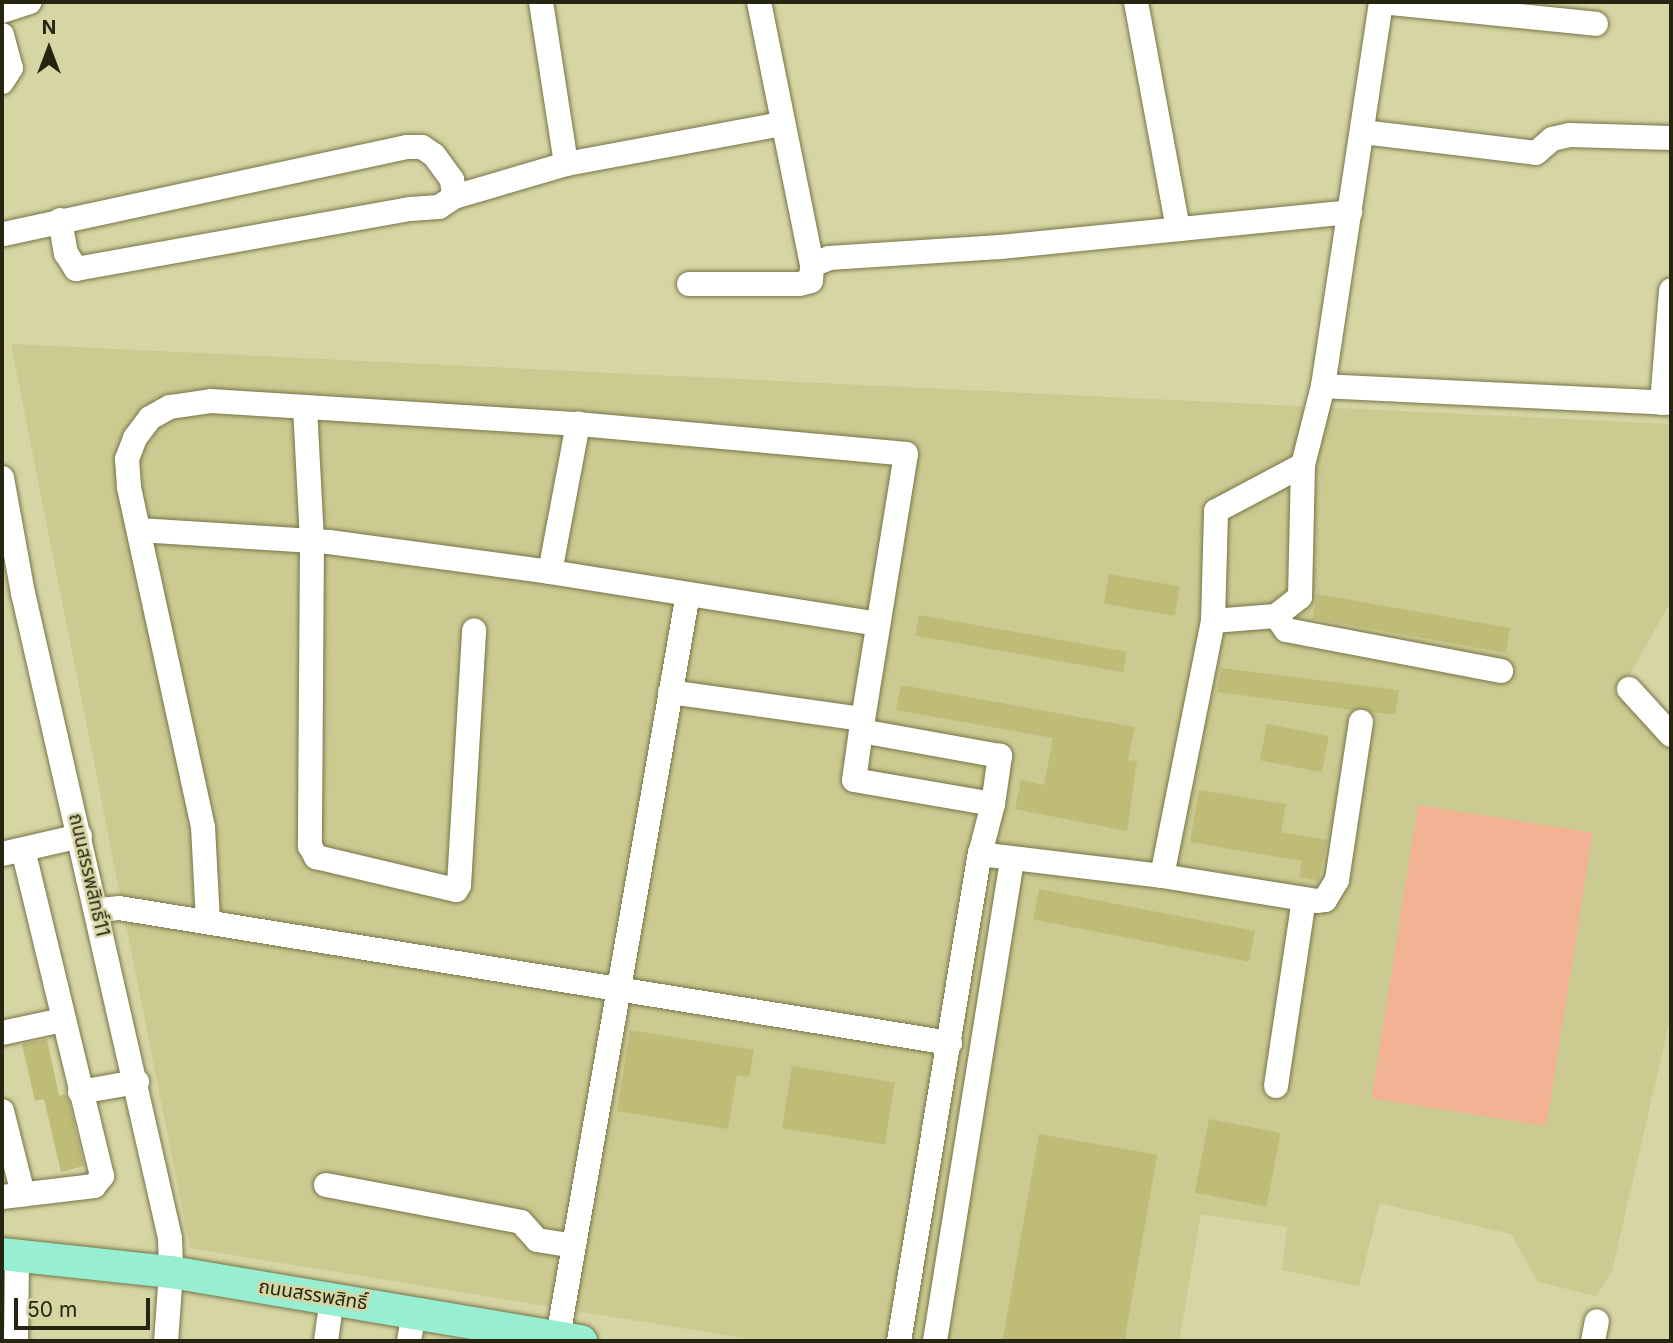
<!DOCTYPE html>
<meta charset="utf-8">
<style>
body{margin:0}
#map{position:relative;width:1673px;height:1343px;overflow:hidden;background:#d6d5a4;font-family:Inter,"Noto Sans Thai",sans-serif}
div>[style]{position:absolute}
.built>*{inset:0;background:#cbca91}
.green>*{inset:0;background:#f2b394;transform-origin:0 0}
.building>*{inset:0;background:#bfbc78;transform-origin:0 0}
.roads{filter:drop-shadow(0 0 2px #767547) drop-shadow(0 0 2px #767547)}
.minor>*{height:24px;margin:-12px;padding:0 12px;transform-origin:12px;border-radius:12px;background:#fff}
.major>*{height:32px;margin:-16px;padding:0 16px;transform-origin:16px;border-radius:16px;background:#97eed0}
span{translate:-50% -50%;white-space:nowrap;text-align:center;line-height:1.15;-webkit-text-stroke:5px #d6d5a4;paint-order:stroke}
.street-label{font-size:19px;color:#262512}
.frame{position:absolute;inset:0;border:4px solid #262512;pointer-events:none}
.north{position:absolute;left:14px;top:14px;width:70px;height:70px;-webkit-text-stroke:5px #d6d5a4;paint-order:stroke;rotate:0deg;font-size:19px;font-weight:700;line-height:28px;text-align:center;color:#262512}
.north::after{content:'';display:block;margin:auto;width:24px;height:32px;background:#262512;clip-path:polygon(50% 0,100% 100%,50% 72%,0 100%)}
.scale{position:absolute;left:14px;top:1298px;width:136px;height:32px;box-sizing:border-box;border:4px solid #262512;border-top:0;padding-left:9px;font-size:21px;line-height:24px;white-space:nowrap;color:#262512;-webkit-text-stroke:5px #d6d5a4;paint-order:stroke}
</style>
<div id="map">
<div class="built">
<div style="clip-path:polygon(11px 344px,1671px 424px,1671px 601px,1621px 690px,1671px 750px,1671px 1015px,1612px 1271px,1596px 1296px,1538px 1282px,1511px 1234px,1380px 1203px,1359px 1286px,1282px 1270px,1287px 1227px,1201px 1214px,1179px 1341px,761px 1341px,190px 1248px)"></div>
</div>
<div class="green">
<div style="left:1418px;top:805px;width:177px;height:297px;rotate:9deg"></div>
</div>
<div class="building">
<div style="left:1109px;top:574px;width:72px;height:30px;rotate:10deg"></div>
<div style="left:1317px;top:594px;width:196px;height:25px;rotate:10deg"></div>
<div style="left:919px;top:615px;width:211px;height:21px;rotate:10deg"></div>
<div style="clip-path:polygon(1221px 668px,1399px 690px,1395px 715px,1372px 712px,1363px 707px,1353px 710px,1217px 692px)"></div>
<div style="clip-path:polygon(901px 685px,1135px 727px,1128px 760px,1137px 761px,1127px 831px,1015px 809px,1021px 780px,1044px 785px,1053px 738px,896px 710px)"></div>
<div style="left:1267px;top:724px;width:63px;height:37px;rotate:11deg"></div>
<div style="clip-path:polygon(1199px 790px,1286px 804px,1281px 832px,1327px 840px,1319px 881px,1299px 877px,1302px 861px,1190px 842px)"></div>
<div style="left:1039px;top:889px;width:220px;height:31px;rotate:11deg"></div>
<div style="clip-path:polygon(630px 1030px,754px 1050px,749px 1077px,737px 1075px,728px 1129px,617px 1111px)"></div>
<div style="clip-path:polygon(47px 1039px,59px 1096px,65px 1094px,69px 1102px,84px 1166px,61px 1172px,44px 1099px,35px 1101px,22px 1044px)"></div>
<div style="left:792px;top:1066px;width:104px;height:63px;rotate:9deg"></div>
<div style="left:1209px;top:1119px;width:73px;height:75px;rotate:11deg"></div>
<div style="left:1039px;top:1134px;width:120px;height:210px;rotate:10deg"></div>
</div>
<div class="roads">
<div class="minor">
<div style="left:541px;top:2px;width:164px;rotate:81.2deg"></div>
<div style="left:759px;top:2px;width:268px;rotate:78.6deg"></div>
<div style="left:1136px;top:2px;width:231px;rotate:79.5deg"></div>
<div style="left:1381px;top:2px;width:216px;rotate:5.8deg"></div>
<div style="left:2px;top:11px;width:29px;rotate:-18deg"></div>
<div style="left:2px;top:35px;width:34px;rotate:75deg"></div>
<div style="left:11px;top:68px;width:17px;rotate:123deg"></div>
<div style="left:1363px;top:132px;width:174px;rotate:6.9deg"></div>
<div style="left:1536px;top:153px;width:21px;rotate:-41deg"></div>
<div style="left:1552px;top:139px;width:18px;rotate:-13deg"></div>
<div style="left:1570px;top:135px;width:101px;rotate:1.7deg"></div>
<div style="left:60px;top:220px;width:34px;rotate:80deg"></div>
<div style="left:66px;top:253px;width:19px;rotate:58deg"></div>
<div style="left:76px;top:269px;width:339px;rotate:-10.2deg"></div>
<div style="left:410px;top:209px;width:29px;rotate:-4deg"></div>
<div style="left:439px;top:207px;width:18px;rotate:-34deg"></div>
<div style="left:4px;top:234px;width:412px;rotate:-12.2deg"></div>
<div style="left:407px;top:147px;width:15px"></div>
<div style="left:422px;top:147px;width:14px;rotate:34deg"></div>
<div style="left:434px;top:155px;width:31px;rotate:54deg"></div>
<div style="left:452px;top:180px;width:17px;rotate:83deg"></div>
<div style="left:454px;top:197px;width:117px;rotate:-16.4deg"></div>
<div style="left:566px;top:164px;width:219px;rotate:-10.5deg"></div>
<div style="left:689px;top:284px;width:110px"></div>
<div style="left:799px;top:284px;width:12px;rotate:-14deg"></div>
<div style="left:811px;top:281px;width:16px;rotate:-86deg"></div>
<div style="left:812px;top:265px;width:18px;rotate:-22deg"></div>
<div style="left:829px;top:258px;width:171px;rotate:-3.7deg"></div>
<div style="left:1000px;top:247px;width:352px;rotate:-5.7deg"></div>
<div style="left:1323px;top:386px;width:348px;rotate:2.8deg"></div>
<div style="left:1662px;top:403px;width:113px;rotate:-85.4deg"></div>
<div style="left:305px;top:407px;width:134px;rotate:87deg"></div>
<div style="left:312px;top:541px;width:305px;rotate:90.4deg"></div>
<div style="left:310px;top:846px;width:13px;rotate:61deg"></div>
<div style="left:316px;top:857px;width:144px;rotate:13.3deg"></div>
<div style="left:456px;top:890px;width:6px;rotate:-59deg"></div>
<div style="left:459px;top:885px;width:255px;rotate:-86.6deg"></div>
<div style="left:1303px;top:465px;width:81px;rotate:-75.8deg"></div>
<div style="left:1323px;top:386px;width:388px;rotate:-81.4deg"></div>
<div style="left:2px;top:478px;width:117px;rotate:79.7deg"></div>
<div style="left:23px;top:593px;width:662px;rotate:77.16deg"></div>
<div style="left:170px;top:1238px;width:34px;rotate:88deg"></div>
<div style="left:171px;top:1272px;width:69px;rotate:94.1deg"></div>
<div style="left:139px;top:530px;width:190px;rotate:3.6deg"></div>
<div style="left:329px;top:542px;width:223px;rotate:7.7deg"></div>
<div style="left:550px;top:572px;width:331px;rotate:9deg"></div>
<div style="left:550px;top:572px;width:151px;rotate:-79.3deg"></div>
<div style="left:578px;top:424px;width:329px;rotate:5.2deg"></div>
<div style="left:906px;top:454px;width:281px;rotate:99.2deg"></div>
<div style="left:1213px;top:621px;width:63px;rotate:-4.5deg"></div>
<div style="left:1276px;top:616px;width:17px;rotate:54deg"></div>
<div style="left:1286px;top:630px;width:219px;rotate:10.8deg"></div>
<div style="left:1629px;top:689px;width:62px;rotate:47.6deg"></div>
<div style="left:670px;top:692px;width:194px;rotate:8deg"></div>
<div style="left:2px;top:854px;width:80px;rotate:-13deg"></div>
<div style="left:980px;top:854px;width:183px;rotate:6.9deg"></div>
<div style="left:1162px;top:876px;width:260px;rotate:-78.7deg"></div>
<div style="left:1213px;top:621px;width:110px;rotate:-88.4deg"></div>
<div style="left:1216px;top:511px;width:98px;rotate:-27.9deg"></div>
<div style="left:1303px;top:465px;width:132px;rotate:91.3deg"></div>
<div style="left:1300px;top:597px;width:31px;rotate:142deg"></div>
<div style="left:1162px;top:876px;width:156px;rotate:9.2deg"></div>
<div style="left:1316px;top:901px;width:9px;rotate:-6deg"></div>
<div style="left:1325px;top:900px;width:23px;rotate:-59deg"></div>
<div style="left:1337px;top:880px;width:160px;rotate:-81.4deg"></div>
<div style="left:97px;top:910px;width:22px;rotate:-5deg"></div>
<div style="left:119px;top:908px;width:842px;rotate:9.23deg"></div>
<div style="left:208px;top:922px;width:95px;rotate:-93deg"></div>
<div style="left:203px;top:827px;width:348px;rotate:-102.3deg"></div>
<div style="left:129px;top:487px;width:28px;rotate:-94deg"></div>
<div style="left:127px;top:459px;width:22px;rotate:-69deg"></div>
<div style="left:135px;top:438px;width:25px;rotate:-53deg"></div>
<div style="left:150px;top:418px;width:23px;rotate:-29deg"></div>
<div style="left:170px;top:407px;width:41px;rotate:-8.3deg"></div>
<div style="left:211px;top:401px;width:368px;rotate:3.6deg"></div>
<div style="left:2px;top:1033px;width:62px;rotate:-12deg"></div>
<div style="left:1276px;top:1086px;width:189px;rotate:-81.5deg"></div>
<div style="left:80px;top:1092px;width:58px;rotate:-10deg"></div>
<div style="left:2px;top:1111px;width:86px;rotate:75.8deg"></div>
<div style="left:326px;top:1185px;width:198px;rotate:10.7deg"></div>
<div style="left:521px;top:1222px;width:24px;rotate:48deg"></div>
<div style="left:537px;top:1240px;width:36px;rotate:9deg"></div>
<div style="left:2px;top:1197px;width:93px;rotate:-6.8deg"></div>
<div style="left:94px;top:1186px;width:13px;rotate:-51deg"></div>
<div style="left:102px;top:1176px;width:336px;rotate:-103.6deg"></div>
<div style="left:558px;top:1337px;width:754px;rotate:-80.08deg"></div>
<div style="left:16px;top:1341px;width:85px;rotate:-89.3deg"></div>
<div style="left:326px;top:1341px;width:43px;rotate:-82.1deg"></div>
<div style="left:409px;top:1341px;width:28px;rotate:-80deg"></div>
<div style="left:899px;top:1341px;width:494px;rotate:-80.6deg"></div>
<div style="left:980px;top:854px;width:52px;rotate:-75.4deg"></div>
<div style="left:993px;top:804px;width:49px;rotate:-81.7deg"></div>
<div style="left:1000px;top:756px;width:141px;rotate:-169.8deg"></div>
<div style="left:861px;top:731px;width:49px;rotate:98.1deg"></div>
<div style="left:854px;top:780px;width:141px;rotate:9.8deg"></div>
<div style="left:935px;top:1341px;width:488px;rotate:-80.9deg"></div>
<div style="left:1593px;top:1341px;width:20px;rotate:-79deg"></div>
</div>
<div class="major">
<div style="left:2px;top:1254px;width:170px;rotate:6.1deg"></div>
<div style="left:171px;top:1272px;width:416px;rotate:9.6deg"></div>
</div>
</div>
<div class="street-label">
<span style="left:89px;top:875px;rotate:77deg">ถนนสรรพสิทธิ์11</span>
<span style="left:313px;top:1295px;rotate:9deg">ถนนสรรพสิทธิ์</span>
</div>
<div class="frame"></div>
<div class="north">N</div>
<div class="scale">50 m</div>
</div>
